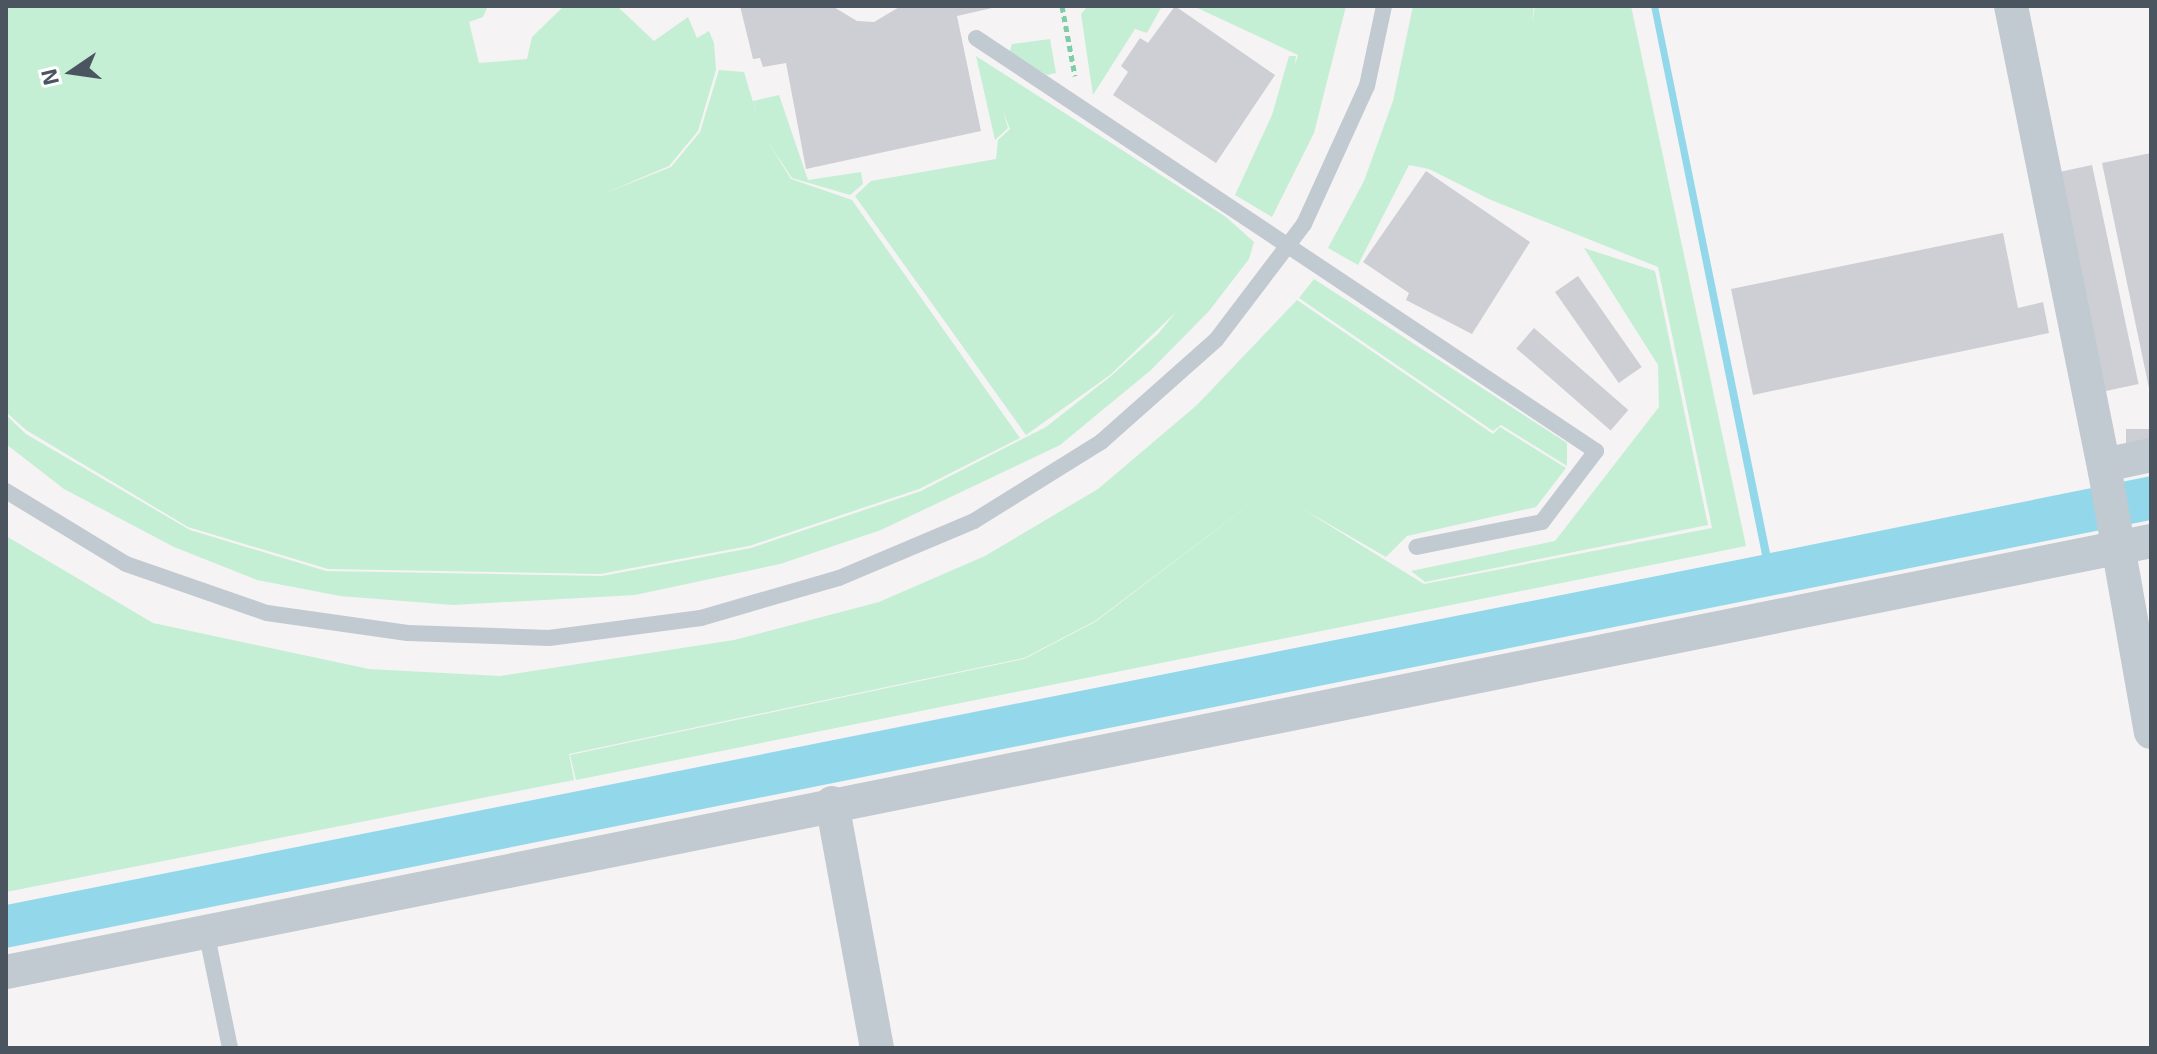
<!DOCTYPE html>
<style>
body{margin:0}
#map{position:relative;width:2157px;height:1054px;overflow:hidden;background:#f5f3f3;font-family:"Exo 2",sans-serif}
div>[style]{position:absolute}
.green>*{inset:0;background:#c4efd5}
.water>*{inset:0;background:#93d8ea}
.building>*{inset:0;background:#cdcfd4;transform-origin:0 0}
.path>*{height:5px;margin-top:-2.5px;transform-origin:0;background:repeating-linear-gradient(90deg,#7dcda6 0 6px,transparent 0 10px)}
.lane>*{height:16px;margin:-8px;padding:0 8px;transform-origin:8px;border-radius:8px;background:#c1c9d1}
.street>*{height:34px;margin:-17px;padding:0 17px;transform-origin:17px;border-radius:17px;background:#c1c9d1}
span{translate:-50% -50%;white-space:nowrap;text-align:center;line-height:1.15;-webkit-text-stroke:7px #fff;paint-order:stroke}
.frame{position:absolute;inset:0;border:8px solid #4a5560;pointer-events:none}
.north{position:absolute;left:32px;top:32px;width:80px;height:80px;-webkit-text-stroke:6px #fff;paint-order:stroke;rotate:257deg;font-size:22px;font-weight:700;line-height:32px;text-align:center;color:#4a5560}
.north::after{content:'';display:block;margin:auto;width:28px;height:36px;background:#4a5560;clip-path:polygon(50% 0,100% 100%,50% 72%,0 100%)}
</style>
<div id="map">
<div class="green">
<div style="clip-path:polygon(6px 6px,488px 6px,483px 17px,469px 22px,479px 63px,527px 59px,532px 37px,564px 6px,617px 6px,654px 41px,688px 17px,697px 38px,709px 31px,714px 43px,716px 70px,698px 131px,669px 166px,603px 194px,671px 167px,700px 132px,719px 70px,744px 72px,763px 135px,753px 101px,779px 95px,808px 180px,861px 172px,863px 184px,850px 195px,792px 178px,768px 142px,791px 179px,852px 200px,1020px 438px,919px 489px,749px 546px,600px 574px,328px 569px,188px 527px,26px 430px,6px 412px)"></div>
<div style="clip-path:polygon(1088px 6px,1162px 6px,1147px 33px,1135px 29px,1093px 95px,1081px 14px)"></div>
<div style="clip-path:polygon(1193px 6px,1346px 6px,1314px 133px,1272px 217px,1235px 195px,1272px 115px,1289px 56px,1296px 56px,1295px 65px,1298px 55px)"></div>
<div style="clip-path:polygon(1413px 6px,1534px 6px,1532px 24px,1535px 6px,1631px 6px,1746px 546px,576px 780px,570px 755px,1024px 659px,1095px 622px,1269px 490px,1095px 621px,1024px 658px,569px 754px,574px 780px,6px 892px,6px 536px,153px 623px,369px 669px,500px 676px,734px 640px,879px 602px,985px 556px,1098px 489px,1197px 405px,1297px 300px,1493px 434px,1500px 427px,1566px 468px,1536px 507px,1407px 536px,1386px 557px,1301px 508px,1424px 584px,1712px 528px,1658px 267px,1491px 200px,1429px 169px,1409px 165px,1358px 265px,1328px 248px,1364px 181px,1393px 101px)"></div>
<div style="clip-path:polygon(1050px 39px,1056px 73px,1047px 75px,1009px 54px,1012px 44px)"></div>
<div style="clip-path:polygon(976px 56px,1226px 217px,1254px 242px,1249px 259px,1209px 311px,1151px 370px,1060px 445px,881px 530px,780px 564px,635px 595px,453px 605px,340px 596px,257px 580px,174px 547px,64px 489px,6px 444px,6px 415px,26px 434px,190px 530px,326px 571px,602px 576px,751px 548px,921px 491px,1046px 427px,1111px 376px,1158px 334px,1176px 312px,1110px 375px,1026px 435px,855px 196px,871px 181px,996px 159px,998px 140px,1010px 129px,1003px 111px,1008px 128px,995px 140px)"></div>
<div style="clip-path:polygon(1584px 248px,1655px 271px,1708px 525px,1425px 582px,1411px 571px,1555px 541px,1659px 407px,1658px 365px)"></div>
<div style="clip-path:polygon(1314px 279px,1567px 443px,1567px 466px,1501px 425px,1493px 431px,1299px 298px)"></div>
</div>
<div class="water">
<div style="clip-path:polygon(1651px 6px,1658px 6px,1770px 553px,2151px 476px,2151px 520px,6px 948px,6px 905px,1762px 555px)"></div>
</div>
<div class="building">
<div style="clip-path:polygon(740px 6px,832px 6px,857px 21px,874px 22px,901px 6px,1001px 6px,957px 16px,981px 131px,806px 169px,786px 63px,763px 67px,760px 58px,753px 59px)"></div>
<div style="clip-path:polygon(1175px 6px,1275px 75px,1216px 163px,1113px 95px,1128px 72px,1121px 66px,1140px 38px,1148px 43px)"></div>
<div style="clip-path:polygon(2151px 153px,2151px 392px,2150px 393px,2102px 163px)"></div>
<div style="left:2092px;top:165px;width:224px;height:37px;rotate:78deg"></div>
<div style="clip-path:polygon(1426px 171px,1530px 242px,1472px 334px,1406px 300px,1409px 293px,1363px 262px)"></div>
<div style="clip-path:polygon(2003px 233px,2018px 308px,2043px 302px,2049px 333px,1753px 395px,1731px 289px)"></div>
<div style="left:1578px;top:276px;width:111px;height:28px;rotate:55deg"></div>
<div style="left:1534px;top:328px;width:125px;height:27px;rotate:41deg"></div>
<div style="left:2151px;top:429px;width:20px;height:25px;rotate:90deg"></div>
</div>
<div class="path">
<div style="left:1062px;top:6px;width:71px;rotate:79.5deg"></div>
</div>
<div class="lane">
<div style="left:976px;top:38px;width:745px;rotate:33.67deg"></div>
<div style="left:1596px;top:451px;width:89px;rotate:127.3deg"></div>
<div style="left:1542px;top:522px;width:128px;rotate:168.8deg"></div>
<div style="left:6px;top:491px;width:140px;rotate:31.3deg"></div>
<div style="left:126px;top:564px;width:149px;rotate:19.2deg"></div>
<div style="left:267px;top:613px;width:142px;rotate:8.1deg"></div>
<div style="left:408px;top:633px;width:141px;rotate:2deg"></div>
<div style="left:549px;top:638px;width:153px;rotate:-7.5deg"></div>
<div style="left:701px;top:618px;width:144px;rotate:-16.2deg"></div>
<div style="left:839px;top:578px;width:147px;rotate:-22.9deg"></div>
<div style="left:974px;top:521px;width:150px;rotate:-31.9deg"></div>
<div style="left:1101px;top:442px;width:154px;rotate:-41.6deg"></div>
<div style="left:1216px;top:340px;width:146px;rotate:-52.8deg"></div>
<div style="left:1304px;top:224px;width:152px;rotate:-65.5deg"></div>
<div style="left:1367px;top:86px;width:82px;rotate:-78deg"></div>
<div style="left:206px;top:931px;width:119px;rotate:78.4deg"></div>
</div>
<div class="street">
<div style="left:2011px;top:6px;width:475px;rotate:78.6deg"></div>
<div style="left:2105px;top:472px;width:264px;rotate:80deg"></div>
<div style="left:2104px;top:465px;width:48px;rotate:-12deg"></div>
<div style="left:832px;top:803px;width:249px;rotate:79.6deg"></div>
<div style="left:6px;top:972px;width:2188px;rotate:-11.36deg"></div>
</div>
<div class="frame"></div>
<div class="north">N</div>
</div>
